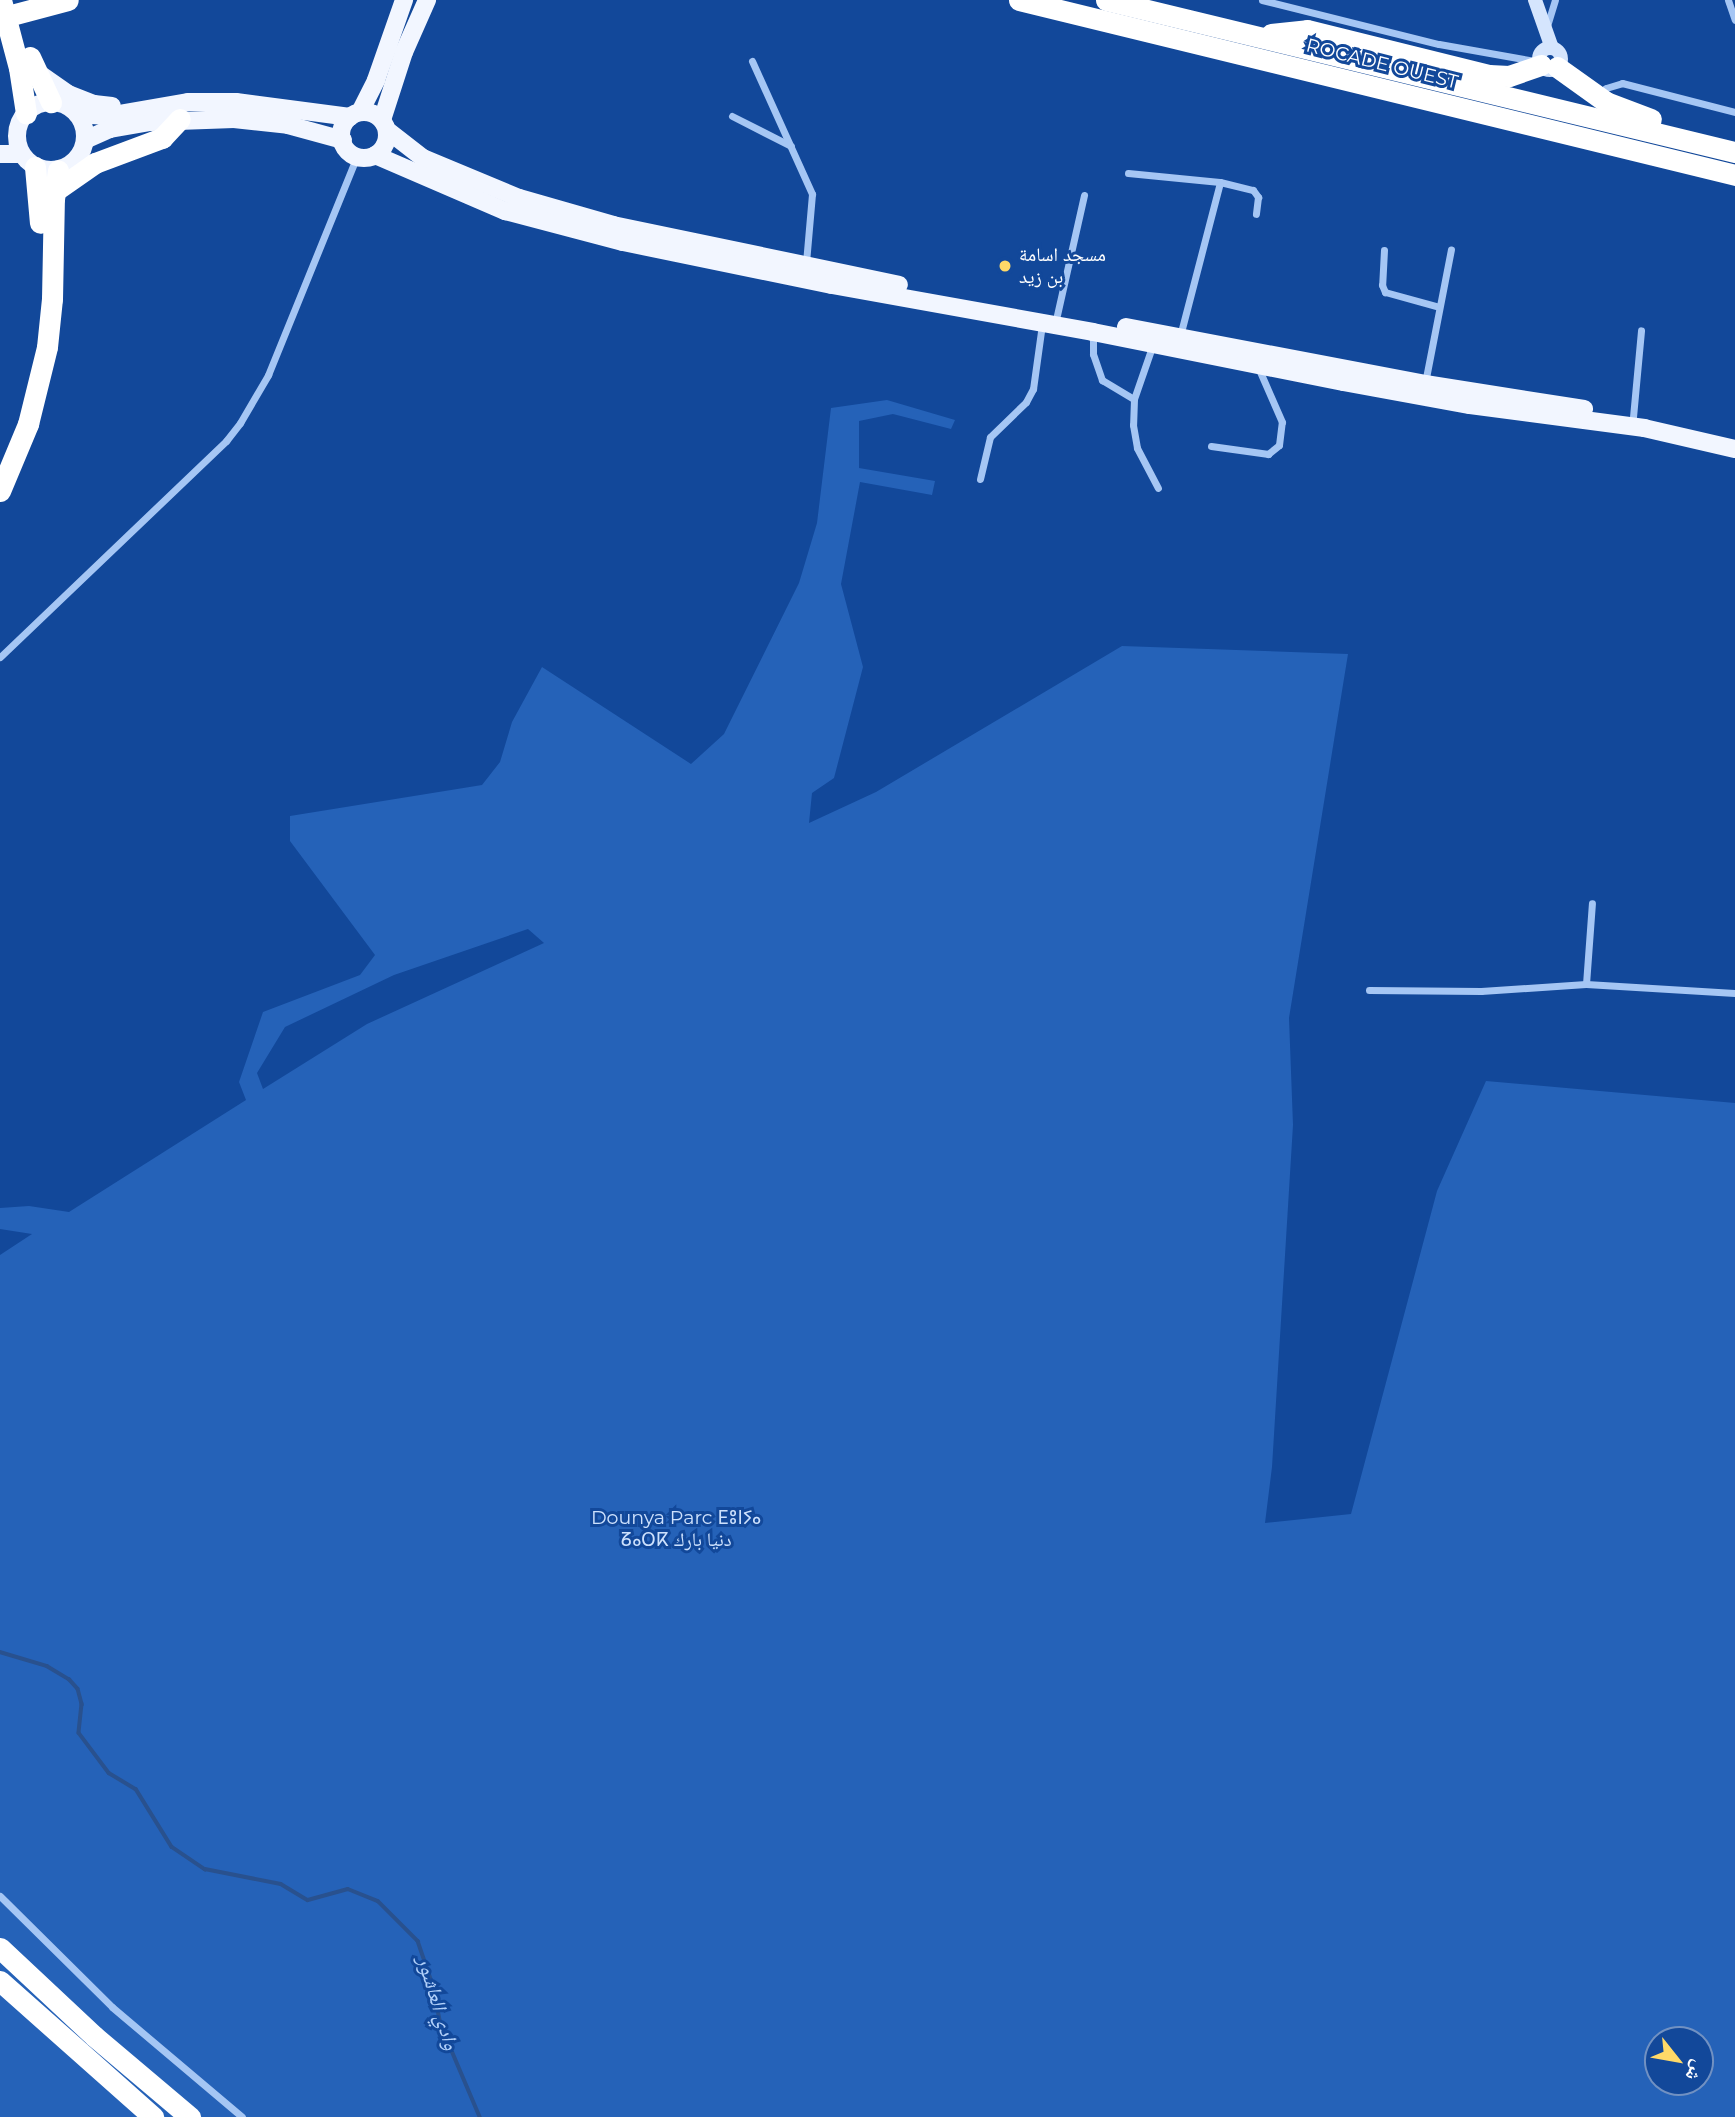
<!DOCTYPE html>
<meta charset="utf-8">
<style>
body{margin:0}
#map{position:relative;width:1735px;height:2117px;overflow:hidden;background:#12489a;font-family:Montserrat,"Noto Naskh Arabic","Noto Sans Tifinagh",sans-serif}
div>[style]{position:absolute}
.green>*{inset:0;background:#2562b8}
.stream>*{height:3.5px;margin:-1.75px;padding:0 1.75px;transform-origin:1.75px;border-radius:1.75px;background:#29518e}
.street>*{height:7px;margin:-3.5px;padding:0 3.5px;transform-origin:3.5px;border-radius:3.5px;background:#a5c6f4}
.secondary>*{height:14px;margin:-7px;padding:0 7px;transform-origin:7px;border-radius:7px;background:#d5e5fd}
.secondary>.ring{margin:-7px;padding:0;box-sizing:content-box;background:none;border:14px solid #d5e5fd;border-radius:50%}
.primary>*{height:18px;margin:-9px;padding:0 9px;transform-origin:9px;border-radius:9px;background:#f2f6ff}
.primary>.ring{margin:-9px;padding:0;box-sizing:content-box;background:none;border:18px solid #f2f6ff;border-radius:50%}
.highway>*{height:21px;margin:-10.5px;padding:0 10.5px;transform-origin:10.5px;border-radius:10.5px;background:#fff}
.highway-bridge>*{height:21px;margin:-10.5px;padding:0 10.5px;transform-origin:10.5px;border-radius:10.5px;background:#fff}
.dots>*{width:19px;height:19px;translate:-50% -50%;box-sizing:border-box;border:4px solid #12489a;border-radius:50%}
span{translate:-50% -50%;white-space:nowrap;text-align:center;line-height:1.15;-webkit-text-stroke:6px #12489a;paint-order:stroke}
.street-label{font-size:19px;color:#fff}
.poi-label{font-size:19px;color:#fff}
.left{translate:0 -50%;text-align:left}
.park-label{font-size:19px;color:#cde1fd}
.water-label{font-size:21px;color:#b1d0fa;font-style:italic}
.north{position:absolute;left:1644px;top:2026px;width:70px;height:70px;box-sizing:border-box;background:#12489a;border:2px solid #7191c2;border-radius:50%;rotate:121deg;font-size:19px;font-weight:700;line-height:28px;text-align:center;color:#fff}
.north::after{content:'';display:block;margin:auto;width:24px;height:32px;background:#ffd968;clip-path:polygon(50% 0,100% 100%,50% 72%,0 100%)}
</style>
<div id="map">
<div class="green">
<div style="clip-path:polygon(evenodd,887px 400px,955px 420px,951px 429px,893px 414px,859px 421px,859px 468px,935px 481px,932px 495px,860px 482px,841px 584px,863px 667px,834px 778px,812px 793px,809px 823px,876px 792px,1122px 646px,1348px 654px,1289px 1018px,1293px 1125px,1272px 1467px,1265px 1523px,1351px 1514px,1437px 1191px,1486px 1081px,1735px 1103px,1735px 2117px,0 2117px,0 1255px,32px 1234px,0 1229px,0 1208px,29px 1206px,69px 1212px,246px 1100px,239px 1082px,263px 1012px,360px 975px,375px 955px,290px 841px,290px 816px,482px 785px,500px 762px,512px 722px,542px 667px,691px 764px,724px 734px,799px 583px,817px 523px,831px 408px,887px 400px,528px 929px,544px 943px,367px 1024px,263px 1089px,257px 1073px,285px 1027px,394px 975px,528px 929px,887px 400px,1658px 2040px,1700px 2040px,1700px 2082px,1658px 2082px,1658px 2040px)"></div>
</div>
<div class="stream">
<div style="left:0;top:1652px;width:49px;rotate:16.6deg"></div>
<div style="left:47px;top:1666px;width:26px;rotate:31deg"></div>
<div style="left:69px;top:1679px;width:13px;rotate:48deg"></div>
<div style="left:78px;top:1689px;width:16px;rotate:75deg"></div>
<div style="left:82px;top:1704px;width:29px;rotate:96deg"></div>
<div style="left:79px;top:1733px;width:50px;rotate:53.1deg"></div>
<div style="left:109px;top:1773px;width:31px;rotate:31deg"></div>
<div style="left:136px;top:1789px;width:68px;rotate:58.2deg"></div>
<div style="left:172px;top:1847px;width:40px;rotate:34deg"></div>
<div style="left:205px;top:1869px;width:77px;rotate:11.2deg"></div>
<div style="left:281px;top:1884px;width:31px;rotate:31deg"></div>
<div style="left:308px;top:1900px;width:41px;rotate:-15.4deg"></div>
<div style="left:348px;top:1889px;width:32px;rotate:22deg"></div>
<div style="left:378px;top:1901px;width:57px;rotate:45deg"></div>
<div style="left:418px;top:1941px;width:46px;rotate:71.2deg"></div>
<div style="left:433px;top:1985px;width:41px;rotate:78.7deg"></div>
<div style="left:441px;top:2025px;width:100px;rotate:67deg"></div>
</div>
<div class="street">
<div style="left:1262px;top:0;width:182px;rotate:14deg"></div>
<div style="left:1439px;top:44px;width:97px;rotate:10.1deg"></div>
<div style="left:1728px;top:0;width:21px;rotate:71deg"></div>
<div style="left:1547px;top:26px;width:27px;rotate:-73deg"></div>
<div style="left:752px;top:61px;width:146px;rotate:65.7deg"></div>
<div style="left:812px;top:194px;width:69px;rotate:95deg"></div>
<div style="left:1600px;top:94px;width:8px;rotate:-45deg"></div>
<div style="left:1606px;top:88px;width:17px;rotate:-17deg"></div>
<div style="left:1622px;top:83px;width:117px;rotate:14.4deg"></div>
<div style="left:732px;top:116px;width:66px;rotate:27deg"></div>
<div style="left:1128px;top:173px;width:92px;rotate:5.6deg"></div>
<div style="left:1220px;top:182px;width:34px;rotate:14deg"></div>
<div style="left:1253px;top:190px;width:9px;rotate:54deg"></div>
<div style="left:1258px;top:197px;width:17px;rotate:97deg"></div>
<div style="left:1384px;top:250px;width:35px;rotate:93deg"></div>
<div style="left:1382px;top:285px;width:8px;rotate:67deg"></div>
<div style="left:1385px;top:292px;width:56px;rotate:15.5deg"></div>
<div style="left:1057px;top:315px;width:123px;rotate:-77.3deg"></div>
<div style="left:1093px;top:332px;width:22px;rotate:90deg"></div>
<div style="left:1093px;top:354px;width:28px;rotate:71deg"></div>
<div style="left:1102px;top:380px;width:37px;rotate:31deg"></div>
<div style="left:1180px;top:336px;width:159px;rotate:-75.4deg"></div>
<div style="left:1153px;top:344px;width:58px;rotate:109.1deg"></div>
<div style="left:1134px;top:399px;width:26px;rotate:92deg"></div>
<div style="left:1133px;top:425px;width:23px;rotate:80deg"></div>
<div style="left:1137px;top:448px;width:45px;rotate:62.3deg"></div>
<div style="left:1425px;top:383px;width:136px;rotate:-79deg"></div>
<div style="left:1633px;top:417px;width:87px;rotate:-84.7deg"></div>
<div style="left:1211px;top:446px;width:58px;rotate:8deg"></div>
<div style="left:1268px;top:454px;width:14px;rotate:-39deg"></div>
<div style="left:1279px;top:445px;width:23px;rotate:-83deg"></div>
<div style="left:1282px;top:422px;width:60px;rotate:-113.6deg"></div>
<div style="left:980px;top:479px;width:43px;rotate:-76.6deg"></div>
<div style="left:990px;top:437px;width:50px;rotate:-44.2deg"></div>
<div style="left:1026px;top:402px;width:15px;rotate:-62deg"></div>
<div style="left:1033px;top:389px;width:66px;rotate:-82.1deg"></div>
<div style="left:0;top:657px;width:313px;rotate:-43.7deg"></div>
<div style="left:226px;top:441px;width:23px;rotate:-52deg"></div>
<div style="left:240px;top:423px;width:56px;rotate:-59.7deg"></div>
<div style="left:268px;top:375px;width:236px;rotate:-67.9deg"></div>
<div style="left:1586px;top:984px;width:81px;rotate:-85.8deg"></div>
<div style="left:1369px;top:990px;width:112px;rotate:0.5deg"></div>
<div style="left:1481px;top:991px;width:105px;rotate:-3.8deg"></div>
<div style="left:1586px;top:984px;width:149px;rotate:3.5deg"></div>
<div style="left:0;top:1896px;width:158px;rotate:44.7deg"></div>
<div style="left:112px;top:2007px;width:170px;rotate:40.2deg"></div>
</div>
<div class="secondary">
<div style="left:1535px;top:0;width:51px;rotate:70.5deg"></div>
<div class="ring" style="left:1539px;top:48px;width:8px;height:8px"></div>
</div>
<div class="primary">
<div style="left:37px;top:72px;width:38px;rotate:35deg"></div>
<div style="left:68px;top:94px;width:28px;rotate:21deg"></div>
<div style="left:94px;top:104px;width:18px;rotate:6deg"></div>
<div class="ring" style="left:17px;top:102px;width:50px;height:50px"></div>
<div style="left:360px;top:112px;width:36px;rotate:-63deg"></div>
<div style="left:376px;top:80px;width:85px;rotate:-70.7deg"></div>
<div class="ring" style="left:341px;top:112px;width:28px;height:28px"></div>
<div style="left:77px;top:114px;width:30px;rotate:4deg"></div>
<div style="left:107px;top:116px;width:82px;rotate:-9.8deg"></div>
<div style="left:188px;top:102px;width:48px"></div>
<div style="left:236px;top:102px;width:115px;rotate:7.5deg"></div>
<div style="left:382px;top:120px;width:71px;rotate:-72.1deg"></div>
<div style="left:404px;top:52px;width:57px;rotate:-66.1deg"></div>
<div style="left:387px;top:130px;width:46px;rotate:37.9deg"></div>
<div style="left:423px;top:158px;width:104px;rotate:22.6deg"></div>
<div style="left:519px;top:198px;width:98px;rotate:16deg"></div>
<div style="left:613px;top:225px;width:292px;rotate:11.8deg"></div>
<div style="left:85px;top:140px;width:27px;rotate:-24deg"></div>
<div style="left:110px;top:129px;width:41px;rotate:-9.9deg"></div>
<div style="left:150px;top:122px;width:84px;rotate:-2deg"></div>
<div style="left:234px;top:119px;width:54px;rotate:6.3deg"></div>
<div style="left:288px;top:125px;width:57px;rotate:15.3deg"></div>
<div style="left:0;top:154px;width:21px"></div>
<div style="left:375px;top:155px;width:142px;rotate:23.3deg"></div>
<div style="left:505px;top:211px;width:122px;rotate:14.7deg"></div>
<div style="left:623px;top:242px;width:213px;rotate:11.6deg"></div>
<div style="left:832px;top:285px;width:265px;rotate:10.2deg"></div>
<div style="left:1093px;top:332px;width:255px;rotate:11.3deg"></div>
<div style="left:1343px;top:382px;width:129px;rotate:10.3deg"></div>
<div style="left:1470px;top:405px;width:176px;rotate:7.5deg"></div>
<div style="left:1644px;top:428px;width:93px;rotate:13deg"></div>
<div style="left:1126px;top:327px;width:304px;rotate:10.8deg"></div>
<div style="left:1425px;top:384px;width:161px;rotate:8.9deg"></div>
</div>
<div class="highway">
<div style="left:1019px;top:0;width:737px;rotate:13.73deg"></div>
<div style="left:1106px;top:0;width:647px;rotate:13.59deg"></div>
<div style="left:0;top:18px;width:70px;rotate:-14.8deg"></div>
<div style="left:1271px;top:34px;width:36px;rotate:-6deg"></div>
<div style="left:1307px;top:30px;width:187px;rotate:13.9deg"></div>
<div style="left:1489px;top:75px;width:20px;rotate:3deg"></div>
<div style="left:1509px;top:76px;width:34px;rotate:-19deg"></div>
<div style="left:30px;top:57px;width:50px;rotate:65deg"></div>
<div style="left:1557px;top:67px;width:60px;rotate:35.5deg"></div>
<div style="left:1606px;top:102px;width:48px;rotate:20.7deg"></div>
<div style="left:19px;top:68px;width:46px;rotate:81.2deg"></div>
<div style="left:35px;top:167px;width:56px;rotate:84.9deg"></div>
<div style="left:55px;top:191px;width:49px;rotate:-35deg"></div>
<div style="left:95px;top:163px;width:72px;rotate:-20.5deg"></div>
<div style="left:162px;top:138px;width:26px;rotate:-47deg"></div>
<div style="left:0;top:491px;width:73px;rotate:-67.3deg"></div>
<div style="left:28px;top:424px;width:79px;rotate:-76.1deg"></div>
<div style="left:47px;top:347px;width:48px;rotate:-84.1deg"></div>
<div style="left:52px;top:299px;width:100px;rotate:-88.9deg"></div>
<div style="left:54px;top:199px;width:29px;rotate:-82deg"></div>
<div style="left:0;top:1948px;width:129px;rotate:43.1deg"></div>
<div style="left:94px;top:2036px;width:126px;rotate:40.2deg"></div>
<div style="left:0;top:1981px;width:205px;rotate:41.6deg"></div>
</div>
<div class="highway-bridge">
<div style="left:1px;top:0;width:70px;rotate:75.2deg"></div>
</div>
<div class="dots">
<div style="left:1005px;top:266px;background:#ffd968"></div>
</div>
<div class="street-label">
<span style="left:1382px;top:64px;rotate:14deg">ROCADE OUEST</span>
</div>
<div class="poi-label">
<span class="left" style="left:1019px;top:266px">مسجد اسامة<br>بن زيد</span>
</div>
<div class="park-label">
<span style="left:676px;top:1529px">Dounya Parc ⴹⵓⵏⵢⴰ<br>ⵒⴰⵔⴽ دنيا بارك</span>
</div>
<div class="water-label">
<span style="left:438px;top:2003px;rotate:73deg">وادي العاشور</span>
</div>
<div class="north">ش</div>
</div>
